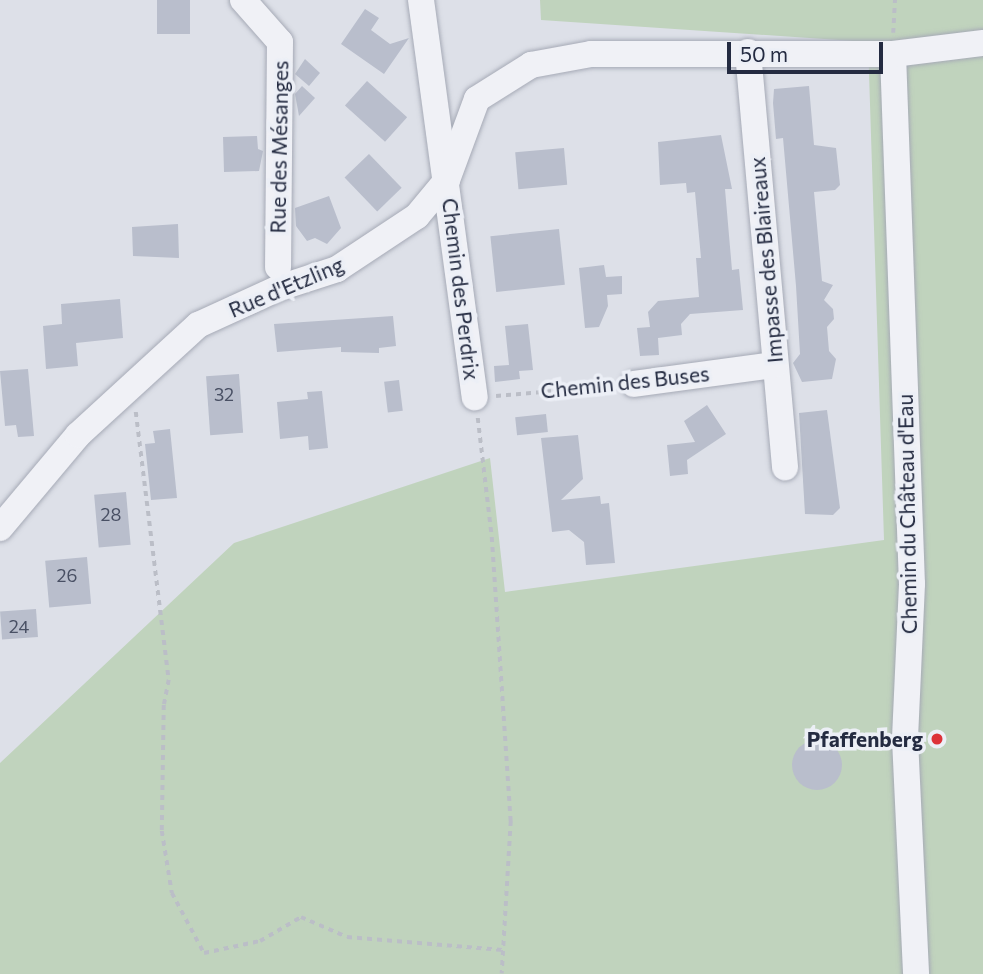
<!DOCTYPE html>
<meta charset="utf-8">
<style>
body{margin:0}
#map{position:relative;width:983px;height:974px;overflow:hidden;background:#dde0e8;font-family:Commissioner,sans-serif}
div>[style]{position:absolute}
.green>*{inset:0;background:#c0d3bd}
.building>*{inset:0;background:#b9becc;transform-origin:0 0}
.round{border-radius:50%}
.path>*{height:3.5px;margin-top:-1.75px;transform-origin:0;background:repeating-linear-gradient(90deg,#bbbec7 0 5px,transparent 0 10px)}
.roads{filter:drop-shadow(0 0 2px #a6aab6) drop-shadow(0 0 2px #a6aab6)}
.minor>*{height:26px;margin:-13px;padding:0 13px;transform-origin:13px;border-radius:13px;background:#f0f1f6}
.dots>*{width:19px;height:19px;translate:-50% -50%;box-sizing:border-box;border:4px solid #eceff6;border-radius:50%}
span{translate:-50% -50%;white-space:nowrap;text-align:center;line-height:1.15;-webkit-text-stroke:7px #eceff6;paint-order:stroke}
.number-label{font-size:18px;color:#495064}
.number-label span{-webkit-text-stroke-width:0}
.street-label{font-size:21px;color:#242b41}
.poi-label{font-size:21px;color:#242b41;font-weight:700}
.right{translate:-100% -50%;text-align:right}
.scale{position:absolute;left:727px;top:42px;width:156px;height:32px;box-sizing:border-box;border:4px solid #242b41;border-top:0;padding-left:9px;font-size:21px;line-height:24px;white-space:nowrap;color:#242b41;-webkit-text-stroke:5px #eceff6;paint-order:stroke}
</style>
<div id="map">
<div class="green">
<div style="clip-path:polygon(540px 0,983px 0,983px 974px,0 974px,0 763px,234px 543px,490px 458px,505px 592px,884px 540px,868px 42px,541px 20px)"></div>
</div>
<div class="building">
<div style="left:157px;top:0;width:33px;height:34px"></div>
<div style="clip-path:polygon(365px 9px,379px 18px,371px 30px,390px 44px,409px 38px,384px 74px,341px 44px)"></div>
<div style="clip-path:polygon(305px 59px,320px 73px,309px 86px,295px 74px)"></div>
<div style="left:367px;top:81px;width:54px;height:33px;rotate:42deg"></div>
<div style="clip-path:polygon(302px 86px,315px 98px,299px 116px,295px 94px)"></div>
<div style="clip-path:polygon(809px 86px,814px 145px,836px 148px,840px 185px,835px 190px,814px 192px,822px 281px,833px 285px,824px 300px,833px 309px,834px 319px,827px 327px,829px 351px,836px 359px,832px 379px,802px 382px,793px 363px,800px 354px,796px 286px,783px 138px,776px 139px,773px 103px,774px 89px)"></div>
<div style="clip-path:polygon(721px 135px,732px 189px,725px 189px,732px 270px,739px 269px,743px 310px,690px 314px,681px 324px,682px 335px,658px 338px,659px 355px,640px 356px,637px 328px,650px 327px,648px 312px,658px 301px,699px 297px,696px 258px,701px 258px,695px 192px,687px 193px,686px 183px,660px 185px,658px 142px)"></div>
<div style="clip-path:polygon(257px 136px,258px 149px,263px 151px,259px 171px,224px 172px,223px 137px)"></div>
<div style="left:564px;top:148px;width:37px;height:49px;rotate:85deg"></div>
<div style="left:369px;top:154px;width:47px;height:34px;rotate:46deg"></div>
<div style="clip-path:polygon(329px 196px,341px 228px,327px 244px,315px 238px,307px 241px,296px 226px,295px 208px)"></div>
<div style="clip-path:polygon(178px 224px,179px 258px,133px 256px,132px 227px)"></div>
<div style="left:559px;top:229px;width:56px;height:69px;rotate:84deg"></div>
<div style="clip-path:polygon(604px 265px,606px 277px,622px 276px,622px 294px,607px 295px,608px 306px,599px 327px,585px 328px,579px 268px)"></div>
<div style="clip-path:polygon(120px 299px,123px 338px,76px 343px,78px 366px,46px 369px,43px 326px,62px 324px,61px 304px)"></div>
<div style="clip-path:polygon(393px 316px,396px 346px,379px 348px,379px 353px,341px 352px,341px 347px,277px 352px,274px 324px)"></div>
<div style="clip-path:polygon(528px 324px,533px 370px,519px 371px,520px 379px,495px 382px,494px 366px,509px 365px,505px 326px)"></div>
<div style="clip-path:polygon(28px 369px,34px 436px,18px 437px,16px 425px,5px 426px,0 371px)"></div>
<div style="left:239px;top:374px;width:59px;height:33px;rotate:86deg"></div>
<div style="left:399px;top:380px;width:31px;height:15px;rotate:83deg"></div>
<div style="clip-path:polygon(322px 391px,328px 448px,309px 450px,308px 436px,280px 439px,277px 402px,308px 399px,307px 392px)"></div>
<div style="clip-path:polygon(707px 405px,726px 434px,687px 460px,688px 474px,670px 476px,667px 445px,695px 442px,684px 421px)"></div>
<div style="clip-path:polygon(827px 410px,840px 508px,833px 515px,805px 514px,799px 413px)"></div>
<div style="left:546px;top:414px;width:18px;height:31px;rotate:84deg"></div>
<div style="clip-path:polygon(170px 429px,177px 498px,151px 500px,145px 444px,155px 443px,153px 431px)"></div>
<div style="clip-path:polygon(578px 435px,583px 479px,561px 500px,600px 496px,601px 504px,609px 503px,615px 563px,586px 565px,584px 542px,569px 530px,552px 532px,541px 438px)"></div>
<div style="left:126px;top:492px;width:53px;height:32px;rotate:85deg"></div>
<div style="left:87px;top:557px;width:47px;height:42px;rotate:85deg"></div>
<div style="left:36px;top:609px;width:28px;height:36px;rotate:86deg"></div>
<div class="round" style="left:792px;top:740px;width:50px;height:50px"></div>
</div>
<div class="path">
<div style="left:893px;top:33px;width:33px;rotate:-87deg"></div>
<div style="left:496px;top:396px;width:115px;rotate:-5deg"></div>
<div style="left:136px;top:412px;width:270px;rotate:83deg"></div>
<div style="left:169px;top:680px;width:25px;rotate:101deg"></div>
<div style="left:164px;top:705px;width:126px;rotate:90.9deg"></div>
<div style="left:162px;top:831px;width:63px;rotate:80.8deg"></div>
<div style="left:172px;top:893px;width:68px;rotate:61.9deg"></div>
<div style="left:204px;top:953px;width:57px;rotate:-12.1deg"></div>
<div style="left:260px;top:941px;width:48px;rotate:-30.3deg"></div>
<div style="left:301px;top:917px;width:50px;rotate:23.5deg"></div>
<div style="left:347px;top:937px;width:156px;rotate:4.8deg"></div>
<div style="left:478px;top:418px;width:120px;rotate:83.3deg"></div>
<div style="left:492px;top:537px;width:285px;rotate:86.2deg"></div>
<div style="left:511px;top:821px;width:153px;rotate:93.4deg"></div>
</div>
<div class="roads">
<div class="minor">
<div style="left:243px;top:0;width:56px;rotate:48.6deg"></div>
<div style="left:280px;top:42px;width:225px;rotate:90.5deg"></div>
<div style="left:421px;top:0;width:401px;rotate:82.3deg"></div>
<div style="left:748px;top:52px;width:417px;rotate:84.9deg"></div>
<div style="left:893px;top:54px;width:530px;rotate:87.95deg"></div>
<div style="left:912px;top:584px;width:155px;rotate:92.6deg"></div>
<div style="left:905px;top:739px;width:235px;rotate:87.3deg"></div>
<div style="left:634px;top:384px;width:142px;rotate:-7.7deg"></div>
<div style="left:0;top:528px;width:121px;rotate:-50deg"></div>
<div style="left:78px;top:435px;width:163px;rotate:-42.5deg"></div>
<div style="left:198px;top:325px;width:89px;rotate:-24.6deg"></div>
<div style="left:279px;top:288px;width:61px;rotate:-18.1deg"></div>
<div style="left:337px;top:269px;width:96px;rotate:-33.5deg"></div>
<div style="left:417px;top:216px;width:47px;rotate:-50.2deg"></div>
<div style="left:447px;top:180px;width:86px;rotate:-69.7deg"></div>
<div style="left:477px;top:99px;width:64px;rotate:-32.2deg"></div>
<div style="left:531px;top:65px;width:61px;rotate:-10.4deg"></div>
<div style="left:591px;top:54px;width:302px"></div>
<div style="left:893px;top:54px;width:91px;rotate:-7deg"></div>
</div>
</div>
<div class="dots">
<div style="left:937px;top:739px;background:#dd3238"></div>
</div>
<div class="number-label">
<span style="left:224px;top:394px">32</span>
<span style="left:111px;top:514px">28</span>
<span style="left:67px;top:575px">26</span>
<span style="left:19px;top:626px">24</span>
</div>
<div class="street-label">
<span style="left:279px;top:147px;rotate:-89deg">Rue des Mésanges</span>
<span style="left:766px;top:260px;rotate:-95deg">Impasse des Blaireaux</span>
<span style="left:286px;top:287px;rotate:-23deg">Rue d'Etzling</span>
<span style="left:461px;top:289px;rotate:83deg">Chemin des Perdrix</span>
<span style="left:625px;top:382px;rotate:-6deg">Chemin des Buses</span>
<span style="left:907px;top:514px;rotate:-91deg">Chemin du Château d'Eau</span>
</div>
<div class="poi-label">
<span class="right" style="left:923px;top:739px">Pfaffenberg</span>
</div>
<div class="scale">50 m</div>
</div>
